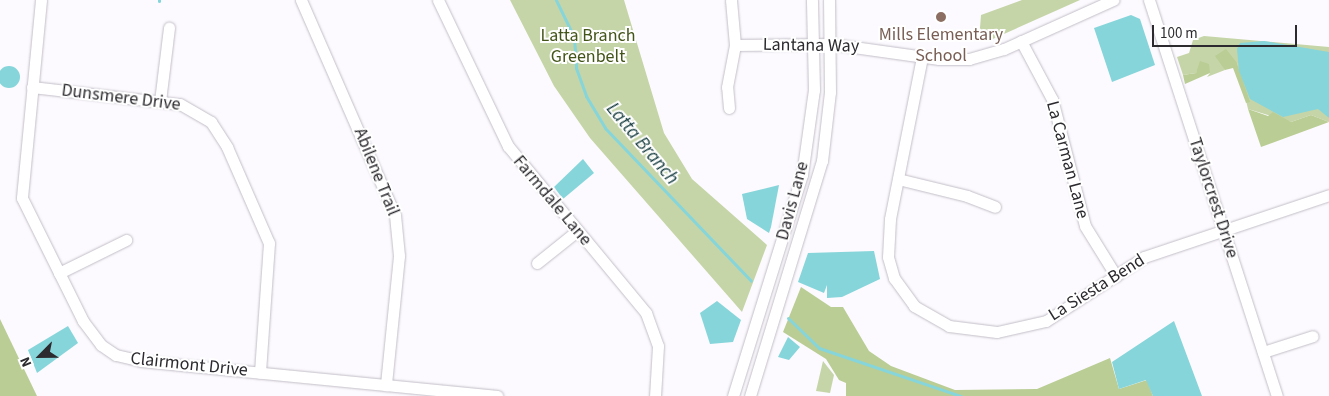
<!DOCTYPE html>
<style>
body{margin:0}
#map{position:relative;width:1329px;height:396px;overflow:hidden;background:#fcfafe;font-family:"Source Sans 3",sans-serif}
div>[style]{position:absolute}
.green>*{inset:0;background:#c5d5a8}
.forest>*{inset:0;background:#bacd95}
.water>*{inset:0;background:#86d5da}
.round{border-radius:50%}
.stream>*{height:3px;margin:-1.5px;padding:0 1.5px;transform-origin:1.5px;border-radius:1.5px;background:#86d5da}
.roads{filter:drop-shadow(0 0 1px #c3bec8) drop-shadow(0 0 1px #c3bec8)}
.minor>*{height:11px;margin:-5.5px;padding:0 5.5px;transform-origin:5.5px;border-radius:5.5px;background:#fff}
.dots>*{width:14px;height:14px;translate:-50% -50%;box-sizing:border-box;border:2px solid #fff;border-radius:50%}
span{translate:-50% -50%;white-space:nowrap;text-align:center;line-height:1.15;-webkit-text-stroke:4px #fff;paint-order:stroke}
.education-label{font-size:18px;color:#785e54}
.park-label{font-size:18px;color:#435418}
.street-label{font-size:18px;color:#2c2a2e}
.water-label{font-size:19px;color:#143a3d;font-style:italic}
.north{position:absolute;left:15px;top:331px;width:50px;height:50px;-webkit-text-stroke:4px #fff;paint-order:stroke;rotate:247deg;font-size:14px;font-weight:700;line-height:20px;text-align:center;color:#2c2a2e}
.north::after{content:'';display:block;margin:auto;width:18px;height:22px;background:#2c2a2e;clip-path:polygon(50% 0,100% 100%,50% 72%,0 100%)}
.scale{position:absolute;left:1152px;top:25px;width:145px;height:22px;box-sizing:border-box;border:2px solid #2c2a2e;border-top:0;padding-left:6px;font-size:15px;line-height:18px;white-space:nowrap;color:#2c2a2e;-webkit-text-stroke:4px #fff;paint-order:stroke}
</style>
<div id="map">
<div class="green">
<div style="clip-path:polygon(510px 0,624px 0,664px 133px,692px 179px,767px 245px,742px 312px,590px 138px,554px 86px)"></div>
<div style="clip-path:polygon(1022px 0,1080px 0,986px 42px,980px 28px,981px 15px)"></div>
<div style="clip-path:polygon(1204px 36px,1329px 47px,1329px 122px,1311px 115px,1291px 122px,1248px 109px,1237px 63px,1221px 61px,1225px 70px,1207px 77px,1210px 73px,1200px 66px,1196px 73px,1183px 75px,1177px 57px,1189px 53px,1193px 40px)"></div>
<div style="clip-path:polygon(823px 361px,834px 375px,830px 393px,816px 391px)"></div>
</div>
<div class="forest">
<div style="clip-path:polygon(1226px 49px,1237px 63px,1250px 102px,1246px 103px,1233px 68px,1225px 70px,1215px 56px)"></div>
<div style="clip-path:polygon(1200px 61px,1209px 64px,1210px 73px,1185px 84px,1183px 75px,1196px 73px)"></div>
<div style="clip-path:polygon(1248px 109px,1268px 116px,1273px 112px,1291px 122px,1311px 115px,1329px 122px,1261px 147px)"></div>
<div style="clip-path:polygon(801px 287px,831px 307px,843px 307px,869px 351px,891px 366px,955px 390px,1037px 389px,1110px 358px,1119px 389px,1147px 380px,1153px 396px,846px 396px,846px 383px,839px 380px,826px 359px,783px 332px)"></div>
<div style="clip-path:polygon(0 319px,37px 396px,0 396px)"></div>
</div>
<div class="water">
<div style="clip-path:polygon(1131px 15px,1140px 19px,1155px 65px,1112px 82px,1094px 28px)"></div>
<div style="clip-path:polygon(1264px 41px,1329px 52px,1329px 118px,1318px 109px,1283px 117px,1250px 99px,1239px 71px,1237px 49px,1240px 43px)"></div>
<div class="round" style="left:-2px;top:66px;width:22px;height:22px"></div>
<div style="clip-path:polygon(583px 159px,594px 173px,563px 199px,554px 187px)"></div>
<div style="clip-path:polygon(779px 185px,771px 227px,769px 233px,747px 219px,742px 194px)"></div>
<div style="clip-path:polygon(874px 251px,880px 279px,842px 297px,827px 298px,827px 285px,824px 293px,798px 282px,808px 253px)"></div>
<div style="clip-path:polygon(717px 301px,741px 320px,733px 342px,710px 344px,700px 313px)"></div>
<div style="clip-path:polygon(1174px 321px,1202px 396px,1153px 396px,1146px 380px,1119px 389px,1112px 362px)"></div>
<div style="clip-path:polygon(68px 326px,78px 343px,37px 373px,28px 350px)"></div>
<div style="clip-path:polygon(788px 337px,800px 347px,789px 360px,778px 357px)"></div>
</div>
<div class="stream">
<div style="left:159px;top:0;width:1px;rotate:90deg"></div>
<div style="left:556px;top:0;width:41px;rotate:64.1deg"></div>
<div style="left:574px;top:37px;width:31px;rotate:86deg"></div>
<div style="left:576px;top:68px;width:30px;rotate:70deg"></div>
<div style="left:586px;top:96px;width:37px;rotate:59deg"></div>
<div style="left:605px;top:128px;width:211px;rotate:46.3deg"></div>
<div style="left:788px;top:318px;width:43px;rotate:44.1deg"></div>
<div style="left:819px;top:348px;width:150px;rotate:18.7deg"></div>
</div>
<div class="roads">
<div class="minor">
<div style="left:41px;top:0;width:199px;rotate:95.5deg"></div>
<div style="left:22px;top:198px;width:137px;rotate:63.6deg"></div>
<div style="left:83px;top:321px;width:30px;rotate:53deg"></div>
<div style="left:101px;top:345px;width:18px;rotate:34deg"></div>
<div style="left:116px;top:355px;width:26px;rotate:13deg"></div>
<div style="left:141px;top:361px;width:358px;rotate:5.6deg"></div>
<div style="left:301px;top:0;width:235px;rotate:66.4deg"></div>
<div style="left:395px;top:215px;width:41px;rotate:84.4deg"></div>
<div style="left:399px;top:256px;width:130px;rotate:95.8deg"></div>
<div style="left:438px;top:0;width:162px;rotate:64.4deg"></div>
<div style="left:508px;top:146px;width:217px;rotate:50.4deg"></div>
<div style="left:646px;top:313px;width:35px;rotate:70deg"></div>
<div style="left:658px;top:346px;width:50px;rotate:93.4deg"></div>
<div style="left:1149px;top:0;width:416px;rotate:72.1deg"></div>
<div style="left:1021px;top:41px;width:66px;rotate:61.9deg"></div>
<div style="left:1052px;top:99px;width:131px;rotate:75.4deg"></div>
<div style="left:1085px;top:226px;width:59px;rotate:58.2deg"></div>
<div style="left:735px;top:45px;width:97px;rotate:-0.6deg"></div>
<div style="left:832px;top:44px;width:108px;rotate:8deg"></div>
<div style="left:939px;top:59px;width:30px"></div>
<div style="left:969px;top:59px;width:36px;rotate:-16deg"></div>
<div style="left:1004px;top:49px;width:120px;rotate:-24.2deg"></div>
<div style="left:922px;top:57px;width:165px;rotate:101.2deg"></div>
<div style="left:890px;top:219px;width:38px;rotate:93deg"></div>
<div style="left:888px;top:257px;width:22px;rotate:74deg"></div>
<div style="left:894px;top:278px;width:34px;rotate:54deg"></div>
<div style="left:914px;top:306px;width:40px;rotate:29.7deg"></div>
<div style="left:949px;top:326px;width:48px;rotate:7.1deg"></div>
<div style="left:997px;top:332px;width:50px;rotate:-12.7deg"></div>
<div style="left:1046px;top:321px;width:117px;rotate:-33.1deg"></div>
<div style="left:1144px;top:257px;width:195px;rotate:-18.5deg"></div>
<div style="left:32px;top:87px;width:149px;rotate:6.6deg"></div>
<div style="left:180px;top:104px;width:36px;rotate:30deg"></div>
<div style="left:211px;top:122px;width:30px;rotate:57deg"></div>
<div style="left:227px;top:147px;width:105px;rotate:66.4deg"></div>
<div style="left:269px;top:243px;width:130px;rotate:94deg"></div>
<div style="left:160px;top:101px;width:74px;rotate:-83deg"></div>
<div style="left:729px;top:108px;width:21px;rotate:-95deg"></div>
<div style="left:727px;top:87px;width:43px;rotate:-79.2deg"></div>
<div style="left:735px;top:45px;width:45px;rotate:-95.1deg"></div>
<div style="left:898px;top:179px;width:71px;rotate:13.8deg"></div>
<div style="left:967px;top:196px;width:30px;rotate:21deg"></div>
<div style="left:537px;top:263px;width:51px;rotate:-38.7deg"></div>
<div style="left:59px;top:273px;width:75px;rotate:-26.2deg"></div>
<div style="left:1263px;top:352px;width:52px;rotate:-17.7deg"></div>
<div style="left:733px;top:396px;width:232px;rotate:-72.7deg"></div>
<div style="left:802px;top:175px;width:86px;rotate:-82deg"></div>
<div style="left:814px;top:90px;width:90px;rotate:-91.3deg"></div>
<div style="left:750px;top:396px;width:246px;rotate:-73deg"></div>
<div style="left:822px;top:161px;width:69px;rotate:-83.4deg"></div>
<div style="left:830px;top:92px;width:92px;rotate:-90.6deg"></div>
</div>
</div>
<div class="dots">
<div style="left:941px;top:17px;background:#8d6e63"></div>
</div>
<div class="education-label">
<span style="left:941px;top:46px">Mills Elementary<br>School</span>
</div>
<div class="park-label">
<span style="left:588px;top:47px">Latta Branch<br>Greenbelt</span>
</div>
<div class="street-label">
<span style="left:811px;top:46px;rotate:1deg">Lantana Way</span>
<span style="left:121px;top:98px;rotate:7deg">Dunsmere Drive</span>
<span style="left:1067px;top:160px;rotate:75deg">La Carman Lane</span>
<span style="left:376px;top:172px;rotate:68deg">Abilene Trail</span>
<span style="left:1213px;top:198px;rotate:72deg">Taylorcrest Drive</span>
<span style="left:552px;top:201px;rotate:50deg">Farmdale Lane</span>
<span style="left:793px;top:201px;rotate:-75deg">Davis Lane</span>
<span style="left:1097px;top:288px;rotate:-32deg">La Siesta Bend</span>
<span style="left:189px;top:365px;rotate:6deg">Clairmont Drive</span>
</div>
<div class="water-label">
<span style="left:642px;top:144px;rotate:50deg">Latta Branch</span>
</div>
<div class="north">N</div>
<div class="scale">100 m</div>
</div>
